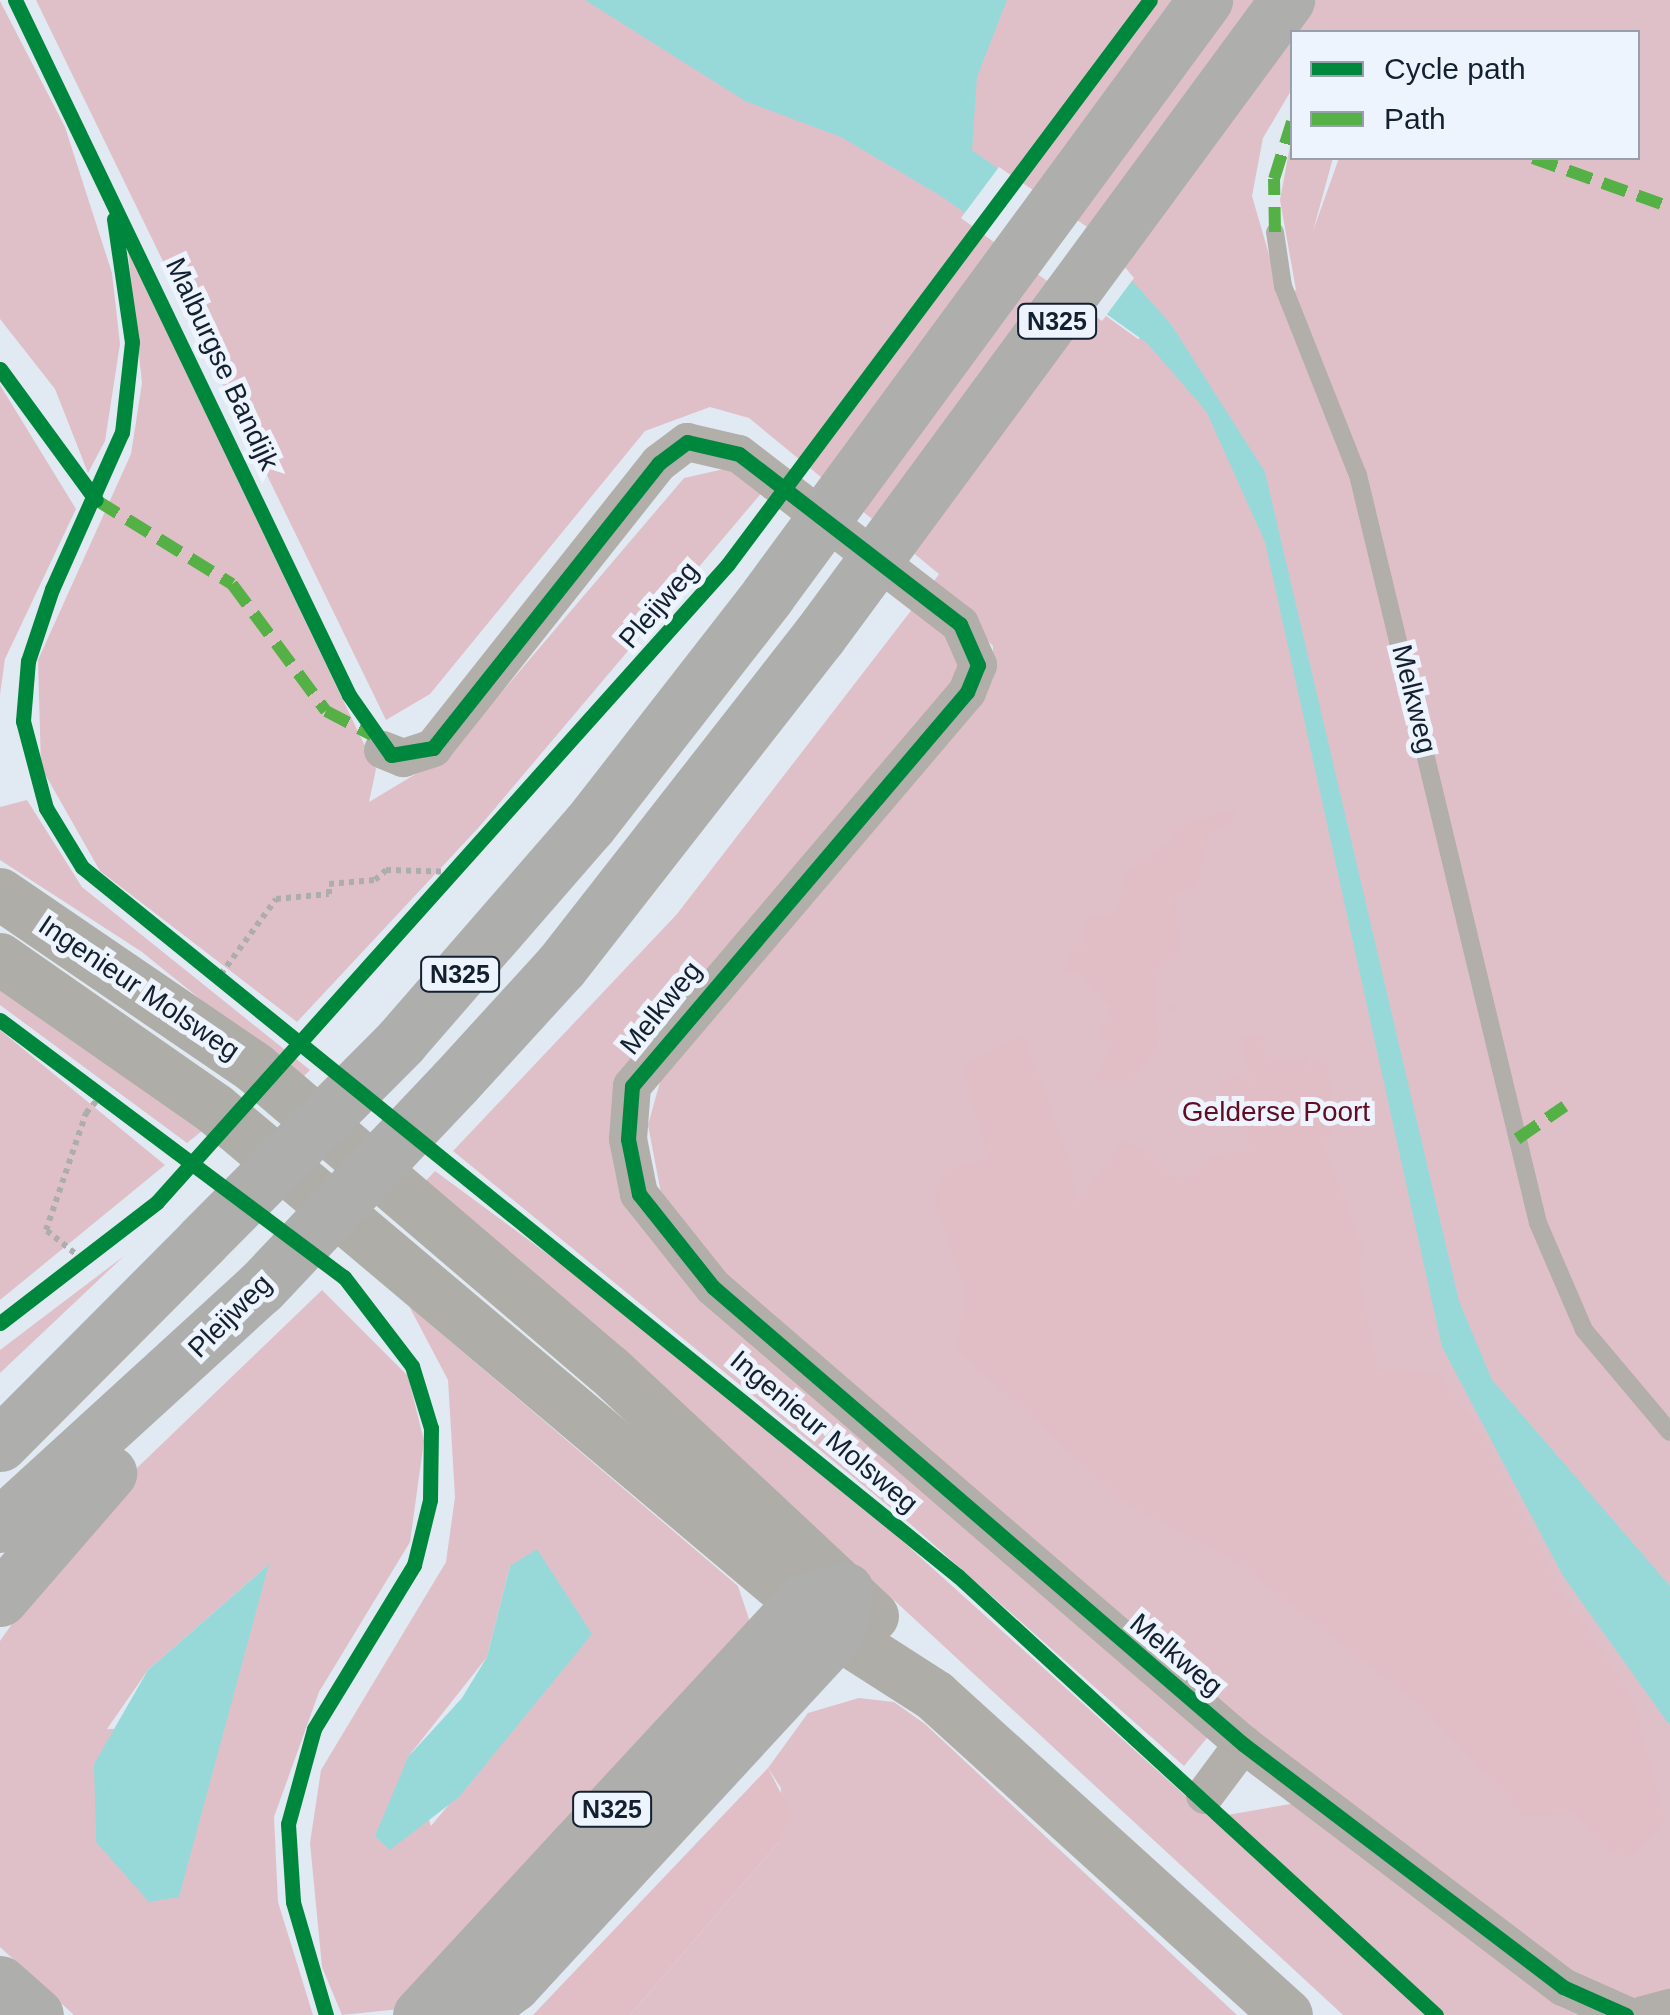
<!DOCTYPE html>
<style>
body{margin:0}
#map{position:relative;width:1670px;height:2015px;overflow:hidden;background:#e1e9f2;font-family:Arial,sans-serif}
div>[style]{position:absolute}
.green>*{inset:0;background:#e0c0c8}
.forest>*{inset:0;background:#e1bdc5}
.water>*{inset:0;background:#97d9d9}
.pier>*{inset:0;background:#e1e9f2}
.path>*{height:6px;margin-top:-3px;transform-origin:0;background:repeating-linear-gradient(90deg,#acadac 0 5px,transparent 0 10px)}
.lane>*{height:18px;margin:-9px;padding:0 9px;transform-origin:9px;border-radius:9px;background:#b2aea9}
.street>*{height:38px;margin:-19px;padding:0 19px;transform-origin:19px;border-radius:19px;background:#b2aea9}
.secondary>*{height:52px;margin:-26px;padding:0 26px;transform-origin:26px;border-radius:26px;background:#afada7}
.highway>*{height:55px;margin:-27.5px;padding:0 27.5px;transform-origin:27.5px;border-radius:27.5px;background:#aeaeac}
.highway-bridge>*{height:55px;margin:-27.5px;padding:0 27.5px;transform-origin:27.5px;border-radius:27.5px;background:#aeaeac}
.quiet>*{height:12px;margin-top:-6px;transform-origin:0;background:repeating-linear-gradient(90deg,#55b146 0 25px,transparent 0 37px)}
.cycleway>*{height:15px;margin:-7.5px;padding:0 7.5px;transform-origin:7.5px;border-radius:7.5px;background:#00873e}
span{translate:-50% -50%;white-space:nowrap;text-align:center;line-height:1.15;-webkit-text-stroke:10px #edf4fd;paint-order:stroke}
.shield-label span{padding:2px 8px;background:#edf4fd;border:2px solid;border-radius:8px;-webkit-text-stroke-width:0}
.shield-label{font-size:25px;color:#13202f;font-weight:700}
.street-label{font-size:28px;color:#13202f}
.park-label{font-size:28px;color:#620c23}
.legend{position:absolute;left:1290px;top:30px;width:350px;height:130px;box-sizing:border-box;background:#edf4fd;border:2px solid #969fab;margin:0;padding:12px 18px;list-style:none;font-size:30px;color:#13202f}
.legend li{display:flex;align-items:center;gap:20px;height:50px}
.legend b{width:50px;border:2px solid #969fab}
</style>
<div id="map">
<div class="green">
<div style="clip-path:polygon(evenodd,36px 0,1670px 0,1670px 1995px,1631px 2002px,1572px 1982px,1308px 1776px,715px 1270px,664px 1209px,648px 1125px,665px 1064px,993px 680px,993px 646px,932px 584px,939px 574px,749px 418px,710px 407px,645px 431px,430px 694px,386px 720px,36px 0,1292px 32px,1638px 32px,1638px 158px,1339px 158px,1313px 231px,1333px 158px,1292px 158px,1292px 135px,1280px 200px,1296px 290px,1281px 296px,1252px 196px,1263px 138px,1292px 89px,1292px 32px,36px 0,1059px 282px,1150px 303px,1171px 324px,1138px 339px,1059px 282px)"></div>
<div style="clip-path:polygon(0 1px,65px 127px,112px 273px,120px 344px,105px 441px,88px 473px,55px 389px,0 319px)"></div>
<div style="clip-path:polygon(128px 251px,376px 769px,369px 802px,449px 754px,684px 478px,724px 469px,769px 484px,480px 826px,297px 1022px,100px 871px,41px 767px,38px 660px,131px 454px,142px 383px)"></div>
<div style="clip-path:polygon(0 385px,76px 509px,5px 659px,0 695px)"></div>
<div style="clip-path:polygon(920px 599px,963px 645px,961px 685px,636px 1058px,639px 1218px,1211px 1733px,1184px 1766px,908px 1522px,453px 1151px,677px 914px)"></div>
<div style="clip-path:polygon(27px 800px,82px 887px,310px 1070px,300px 1080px,142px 952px,0 860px,0 807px)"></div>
<div style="clip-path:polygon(0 978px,202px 1131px,187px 1143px,0 1005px)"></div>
<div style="clip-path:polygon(0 1030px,165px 1165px,0 1300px)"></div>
<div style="clip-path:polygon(435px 1171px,648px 1328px,879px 1520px,1210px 1818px,1308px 1801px,1594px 2015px,1343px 2015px,830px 1541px,422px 1185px)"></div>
<div style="clip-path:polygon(124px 1256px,0 1373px,0 1350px)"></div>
<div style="clip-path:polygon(evenodd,322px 1290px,408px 1376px,424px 1441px,410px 1542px,319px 1692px,274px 1817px,278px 1902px,313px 2015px,74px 2015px,0 1947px,0 1641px,87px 1516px,322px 1290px,268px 1565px,221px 1727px,107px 1729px,148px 1670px,268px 1565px)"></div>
<div style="clip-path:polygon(evenodd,409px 1306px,738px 1586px,754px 1634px,410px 2008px,342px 2015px,322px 1967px,310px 1843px,321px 1770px,446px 1562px,455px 1497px,448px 1380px,409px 1306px,510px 1566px,591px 1634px,431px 1826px,408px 1757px,487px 1657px,510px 1566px)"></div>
<div style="clip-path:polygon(859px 1698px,894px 1702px,925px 1724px,1237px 2015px,630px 2015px,778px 1843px,781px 1788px,768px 1768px,808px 1713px)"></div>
</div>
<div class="forest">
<div style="clip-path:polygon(1235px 810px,1232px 823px,1209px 834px,1194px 898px,1194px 887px,1175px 895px,1179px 951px,1157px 974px,1154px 997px,1173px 1006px,1193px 1024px,1208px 1027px,1225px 1038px,1250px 1035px,1266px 1039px,1260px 1047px,1271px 1059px,1308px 1059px,1308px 1067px,1327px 1055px,1334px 1124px,1324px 1146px,1362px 1245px,1359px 1280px,1378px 1369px,1438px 1374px,1475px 1421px,1557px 1584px,1632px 1697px,1665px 1820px,1633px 1856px,1609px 1854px,1574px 1814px,1524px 1817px,1420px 1705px,1236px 1562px,1124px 1502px,957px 1350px,965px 1290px,934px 1201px,945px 1170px,988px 1158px,962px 1065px,1023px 1034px,1072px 1167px,1075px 1205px,1122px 1142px,1142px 1147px,1171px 1177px,1187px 1177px,1210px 1156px,1249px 1150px,1248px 1133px,1218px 1098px,1223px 1080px,1241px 1076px,1251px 1087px,1242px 1037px,1225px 1038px,1217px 1035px,1207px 1027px,1192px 1024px,1155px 998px,1158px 1046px,1132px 1081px,1093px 1080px,1110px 1048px,1099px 1037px,1110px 1007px,1079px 972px,1064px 974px,1073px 945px,1083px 946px,1084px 920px,1118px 911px,1124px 875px,1171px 841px,1175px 827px)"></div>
<div style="clip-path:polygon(768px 1768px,791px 1813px,778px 1843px,630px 2015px,533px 2015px)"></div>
</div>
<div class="water">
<div style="clip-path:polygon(585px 0,1007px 0,977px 77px,972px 150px,1093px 237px,1171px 324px,1265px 472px,1459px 1301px,1492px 1380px,1670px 1586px,1670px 1726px,1563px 1576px,1442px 1347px,1265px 542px,1206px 411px,1147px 343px,941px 196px,841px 137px,745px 101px)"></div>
<div style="clip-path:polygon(537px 1549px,592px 1634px,459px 1797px,390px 1850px,375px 1836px,408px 1757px,462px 1698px,487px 1657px,510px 1566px)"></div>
<div style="clip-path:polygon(269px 1564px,179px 1897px,149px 1902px,96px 1842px,94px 1764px,148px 1670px)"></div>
</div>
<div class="pier">
<div style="clip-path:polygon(999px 167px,1096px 233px,1134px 278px,1102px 321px,961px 218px)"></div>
</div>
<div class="path">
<div style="left:221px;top:974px;width:93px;rotate:-53.7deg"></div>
<div style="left:276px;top:899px;width:53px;rotate:-5.4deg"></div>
<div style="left:329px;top:894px;width:10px;rotate:-90deg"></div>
<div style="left:329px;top:884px;width:46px;rotate:-5deg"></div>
<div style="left:375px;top:880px;width:15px;rotate:-42deg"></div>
<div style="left:386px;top:870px;width:72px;rotate:1.6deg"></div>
<div style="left:82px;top:1259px;width:46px;rotate:-141.1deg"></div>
<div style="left:46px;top:1230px;width:124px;rotate:-71.1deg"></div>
<div style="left:86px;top:1113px;width:29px;rotate:-49deg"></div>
</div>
<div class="lane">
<div style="left:1275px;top:232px;width:55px;rotate:81.6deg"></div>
<div style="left:1283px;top:286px;width:203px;rotate:68.4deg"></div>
<div style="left:1358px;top:475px;width:769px;rotate:76.47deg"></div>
<div style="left:1538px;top:1223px;width:116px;rotate:66.7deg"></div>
<div style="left:1584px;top:1330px;width:133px;rotate:49.9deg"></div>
</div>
<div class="street">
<div style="left:383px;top:750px;width:22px;rotate:22deg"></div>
<div style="left:403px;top:758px;width:32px;rotate:-18deg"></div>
<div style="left:433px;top:748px;width:364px;rotate:-51.6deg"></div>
<div style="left:659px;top:463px;width:35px;rotate:-37deg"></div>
<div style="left:687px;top:442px;width:53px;rotate:13deg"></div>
<div style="left:739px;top:454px;width:279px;rotate:37.6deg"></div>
<div style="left:960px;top:624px;width:45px;rotate:66.3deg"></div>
<div style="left:978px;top:665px;width:29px;rotate:112deg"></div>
<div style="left:967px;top:692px;width:517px;rotate:130.37deg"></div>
<div style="left:632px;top:1086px;width:53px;rotate:94.3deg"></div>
<div style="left:628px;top:1139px;width:56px;rotate:78.7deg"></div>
<div style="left:639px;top:1194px;width:119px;rotate:51.5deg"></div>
<div style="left:713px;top:1287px;width:700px;rotate:40.77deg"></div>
<div style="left:1243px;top:1744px;width:402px;rotate:37.2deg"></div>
<div style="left:1563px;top:1987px;width:69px;rotate:24deg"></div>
<div style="left:1205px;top:1795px;width:64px;rotate:-53.3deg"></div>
<div style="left:1643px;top:2015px;width:28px;rotate:-15deg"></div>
</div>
<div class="secondary">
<div style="left:0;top:894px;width:309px;rotate:34.3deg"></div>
<div style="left:255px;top:1068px;width:465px;rotate:40.5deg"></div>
<div style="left:609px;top:1370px;width:361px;rotate:43deg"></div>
<div style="left:0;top:959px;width:262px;rotate:34.9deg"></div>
<div style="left:215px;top:1109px;width:813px;rotate:40.11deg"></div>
<div style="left:837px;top:1633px;width:117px;rotate:32.7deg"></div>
<div style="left:935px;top:1696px;width:475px;rotate:42.2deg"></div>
</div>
<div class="highway">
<div style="left:401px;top:1041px;width:286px;rotate:-49deg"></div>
<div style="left:589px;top:825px;width:290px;rotate:-52.1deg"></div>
<div style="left:454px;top:1083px;width:159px;rotate:-47.6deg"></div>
<div style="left:561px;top:966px;width:419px;rotate:-52deg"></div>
<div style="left:0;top:1444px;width:286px;rotate:-45.1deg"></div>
<div style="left:0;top:1525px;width:352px;rotate:-42.4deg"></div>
<div style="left:0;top:1599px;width:167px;rotate:-49.1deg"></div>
<div style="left:0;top:1983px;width:48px;rotate:41.6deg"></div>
<div style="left:420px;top:2015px;width:564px;rotate:-47.23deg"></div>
<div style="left:803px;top:1601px;width:44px;rotate:-14.3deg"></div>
<div style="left:846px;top:1590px;width:44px;rotate:101.8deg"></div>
<div style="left:837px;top:1633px;width:478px;rotate:132.7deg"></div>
<div style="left:513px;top:1984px;width:51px;rotate:142.9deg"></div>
</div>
<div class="highway-bridge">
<div style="left:767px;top:596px;width:740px;rotate:-53.69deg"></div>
<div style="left:819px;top:636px;width:790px;rotate:-53.65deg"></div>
<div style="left:202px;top:1241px;width:282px;rotate:-45.1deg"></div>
<div style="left:260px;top:1288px;width:282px;rotate:-46.6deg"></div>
</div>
<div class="quiet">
<div style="left:1533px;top:158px;width:145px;rotate:19.7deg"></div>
<div style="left:1275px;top:232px;width:53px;rotate:-91.1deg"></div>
<div style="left:1274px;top:179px;width:60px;rotate:-72.5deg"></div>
<div style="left:96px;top:500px;width:160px;rotate:31.7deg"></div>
<div style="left:232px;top:584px;width:158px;rotate:53.5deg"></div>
<div style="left:326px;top:711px;width:52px;rotate:27.6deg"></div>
<div style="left:1517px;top:1139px;width:58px;rotate:-34.5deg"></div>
</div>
<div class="cycleway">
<div style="left:15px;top:0;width:771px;rotate:64.33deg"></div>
<div style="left:349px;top:695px;width:73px;rotate:55deg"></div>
<div style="left:391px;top:755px;width:43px;rotate:-9.5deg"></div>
<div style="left:433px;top:748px;width:364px;rotate:-51.6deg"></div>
<div style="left:659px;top:463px;width:35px;rotate:-37deg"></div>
<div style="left:687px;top:442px;width:53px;rotate:13deg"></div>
<div style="left:739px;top:454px;width:279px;rotate:37.6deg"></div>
<div style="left:960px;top:624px;width:45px;rotate:66.3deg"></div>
<div style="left:978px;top:665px;width:29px;rotate:112deg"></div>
<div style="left:967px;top:692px;width:517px;rotate:130.37deg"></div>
<div style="left:632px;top:1086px;width:53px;rotate:94.3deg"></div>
<div style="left:628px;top:1139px;width:56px;rotate:78.7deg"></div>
<div style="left:639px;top:1194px;width:119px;rotate:51.5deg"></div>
<div style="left:713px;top:1287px;width:700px;rotate:40.77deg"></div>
<div style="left:1243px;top:1744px;width:402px;rotate:37.2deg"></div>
<div style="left:1563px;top:1987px;width:69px;rotate:24deg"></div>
<div style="left:114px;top:219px;width:124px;rotate:81.7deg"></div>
<div style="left:132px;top:342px;width:91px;rotate:96.3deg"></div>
<div style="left:122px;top:432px;width:172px;rotate:114deg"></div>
<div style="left:52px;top:589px;width:76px;rotate:108.4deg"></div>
<div style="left:28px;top:661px;width:60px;rotate:94.8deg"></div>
<div style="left:23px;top:721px;width:90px;rotate:75.2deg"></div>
<div style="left:46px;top:808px;width:69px;rotate:58.6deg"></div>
<div style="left:82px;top:867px;width:1127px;rotate:38.99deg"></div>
<div style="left:958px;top:1576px;width:649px;rotate:42.56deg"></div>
<div style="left:0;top:369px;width:162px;rotate:53.8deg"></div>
<div style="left:0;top:1020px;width:429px;rotate:36.8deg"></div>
<div style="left:344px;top:1277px;width:112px;rotate:52.6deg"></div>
<div style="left:412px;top:1366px;width:65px;rotate:73deg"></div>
<div style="left:431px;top:1428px;width:72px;rotate:90.8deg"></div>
<div style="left:430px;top:1500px;width:67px;rotate:103.8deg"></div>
<div style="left:414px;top:1565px;width:192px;rotate:121.4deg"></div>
<div style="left:314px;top:1729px;width:98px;rotate:105.3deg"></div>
<div style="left:288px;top:1824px;width:78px;rotate:86.3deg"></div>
<div style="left:293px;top:1902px;width:118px;rotate:73.7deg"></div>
<div style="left:0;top:1323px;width:198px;rotate:-37.6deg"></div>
<div style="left:157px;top:1202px;width:856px;rotate:-48.17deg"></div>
<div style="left:728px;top:564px;width:704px;rotate:-53.2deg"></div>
</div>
<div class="shield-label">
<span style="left:1057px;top:321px">N325</span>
<span style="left:460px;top:974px">N325</span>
<span style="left:612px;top:1809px">N325</span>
</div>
<div class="street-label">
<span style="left:222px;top:364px;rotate:65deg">Malburgse Bandijk</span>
<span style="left:659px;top:605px;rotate:-49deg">Pleijweg</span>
<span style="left:1414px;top:699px;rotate:76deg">Melkweg</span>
<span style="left:139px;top:988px;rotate:34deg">Ingenieur Molsweg</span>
<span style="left:661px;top:1008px;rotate:-51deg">Melkweg</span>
<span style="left:230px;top:1316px;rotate:-45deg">Pleijweg</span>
<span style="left:824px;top:1432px;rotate:40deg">Ingenieur Molsweg</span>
<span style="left:1176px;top:1655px;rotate:40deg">Melkweg</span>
</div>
<div class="park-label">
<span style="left:1276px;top:1112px">Gelderse Poort</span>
</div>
<ul class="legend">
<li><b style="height:12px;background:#00873e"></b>Cycle path</li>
<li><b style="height:12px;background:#55b146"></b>Path</li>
</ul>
</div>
